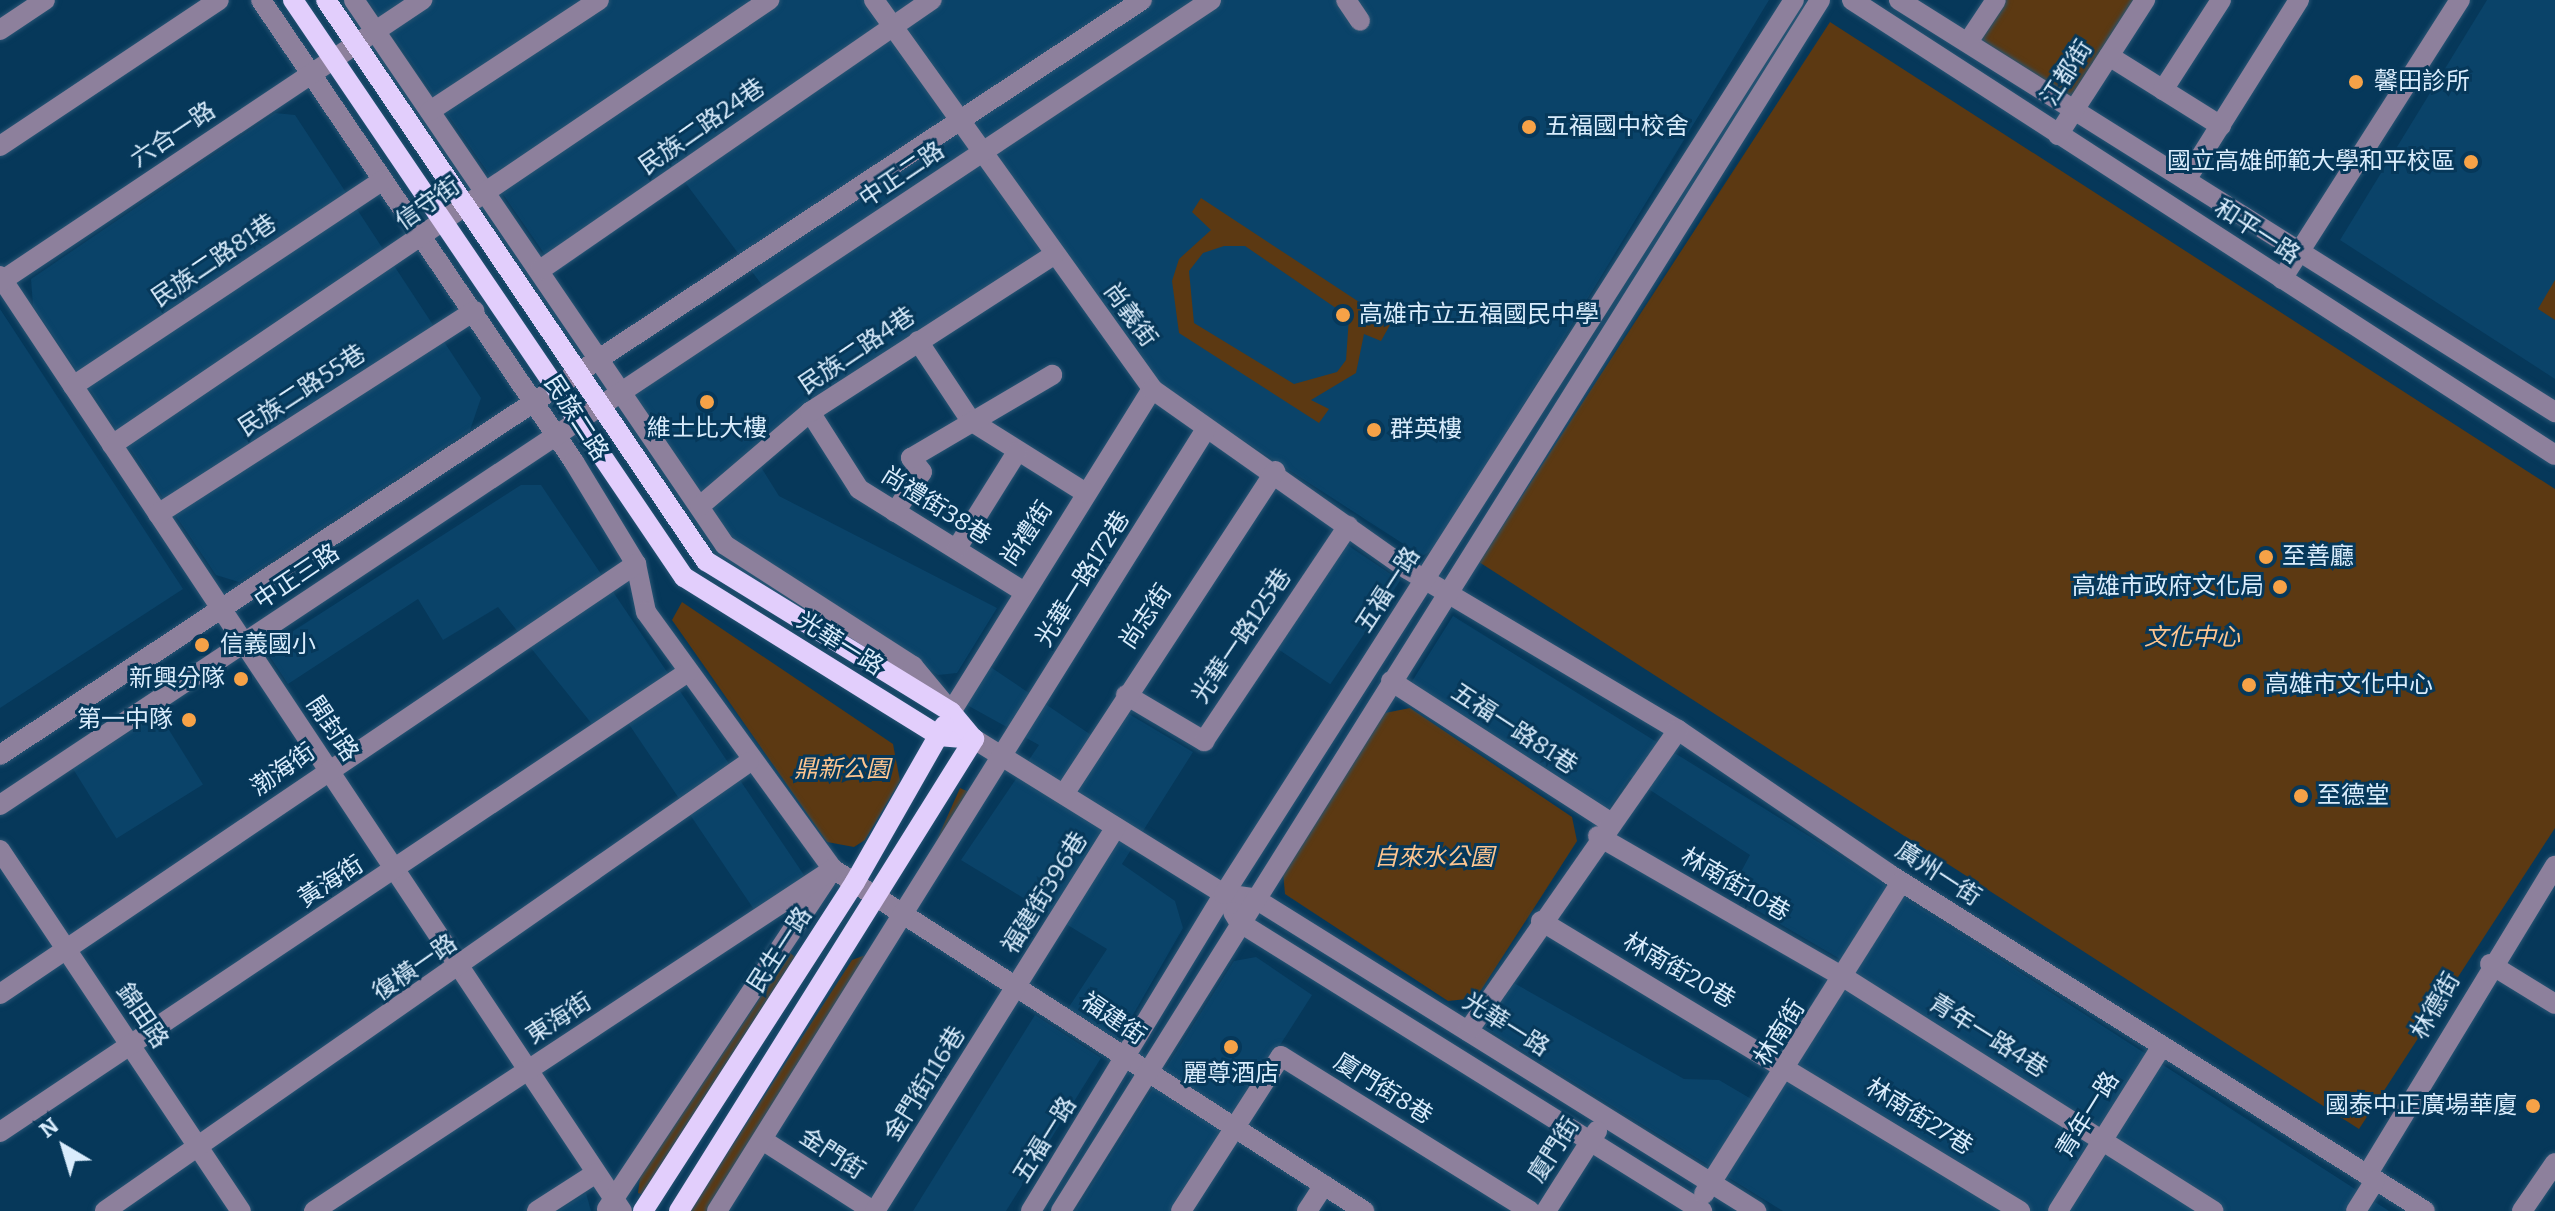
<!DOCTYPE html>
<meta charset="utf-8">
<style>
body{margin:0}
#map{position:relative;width:2555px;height:1211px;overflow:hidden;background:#06385a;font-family:Bitter,"Noto Sans TC",serif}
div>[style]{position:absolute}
.built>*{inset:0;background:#0a4369;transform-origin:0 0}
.green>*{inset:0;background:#5c3912;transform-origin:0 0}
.roads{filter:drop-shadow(0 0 2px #285574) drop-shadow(0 0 2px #285574)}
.minor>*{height:20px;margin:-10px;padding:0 10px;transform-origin:10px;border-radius:10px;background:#8d809c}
.major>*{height:20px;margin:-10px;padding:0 10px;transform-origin:10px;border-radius:10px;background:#e2cefc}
.dots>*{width:22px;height:22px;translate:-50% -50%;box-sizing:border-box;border:4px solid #06385a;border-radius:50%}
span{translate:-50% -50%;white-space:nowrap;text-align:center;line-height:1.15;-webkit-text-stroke:6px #06385a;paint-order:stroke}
.street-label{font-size:24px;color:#d9ecfc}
.poi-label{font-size:24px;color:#d9ecfc}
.left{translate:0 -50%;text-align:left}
.right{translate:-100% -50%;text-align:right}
.park-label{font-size:24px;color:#fdc58f;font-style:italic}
.north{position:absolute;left:24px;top:1107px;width:80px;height:80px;-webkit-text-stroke:6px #06385a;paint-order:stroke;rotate:322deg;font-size:22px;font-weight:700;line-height:32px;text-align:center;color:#d9ecfc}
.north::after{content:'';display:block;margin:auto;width:28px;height:36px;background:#d9ecfc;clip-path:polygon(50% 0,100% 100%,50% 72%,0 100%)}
</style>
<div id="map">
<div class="built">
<div style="clip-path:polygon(368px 0,1769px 0,1436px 548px,1422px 556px,1156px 384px,1058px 246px,701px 496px,631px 395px,774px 301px,684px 181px,557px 272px)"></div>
<div style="clip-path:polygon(2487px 0,2555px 0,2555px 379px,2340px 240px)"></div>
<div style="clip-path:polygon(275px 113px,295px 115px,481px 398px,470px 430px,239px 582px,216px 575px,33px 306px,31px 279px)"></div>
<div style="clip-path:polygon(0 309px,183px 589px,0 708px)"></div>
<div style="clip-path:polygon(759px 464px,779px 496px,997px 608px,957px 673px,938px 675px,729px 540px,708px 509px)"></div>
<div style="clip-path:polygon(521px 485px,541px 485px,806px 878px,755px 911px,620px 711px,592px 724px,498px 607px,443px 640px,418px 599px,288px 684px,265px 649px)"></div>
<div style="left:1343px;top:542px;width:69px;height:125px;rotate:34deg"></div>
<div style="clip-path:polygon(1453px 616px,1812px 838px,2389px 1211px,1783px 1211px,1484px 1027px,1514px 983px,1684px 1079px,1719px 1080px,1758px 1103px,1847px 963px,1729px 894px,1750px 855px,1630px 777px,1606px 813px,1411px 683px)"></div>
<div style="clip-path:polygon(989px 666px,1106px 745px,1124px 711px,1193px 752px,1122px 864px,1175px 901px,1183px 928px,1118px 1041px,1067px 1010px,1107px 949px,961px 860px,1039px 745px,967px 705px)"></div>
<div style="left:159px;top:714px;width:83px;height:102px;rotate:58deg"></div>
<div style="clip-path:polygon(1256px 957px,1312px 995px,1174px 1211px,1075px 1211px,1234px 961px)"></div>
<div style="clip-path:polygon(1035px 1015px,1101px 1058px,1006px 1211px,913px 1211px)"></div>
<div style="clip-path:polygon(586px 1193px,591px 1211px,558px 1211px)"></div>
</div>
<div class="green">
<div style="clip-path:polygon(2002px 0,2136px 0,2072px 99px,1977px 37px)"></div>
<div style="clip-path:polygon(1830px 22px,2555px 489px,2555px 828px,2359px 1129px,1479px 562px)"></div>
<div style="clip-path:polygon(evenodd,1201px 198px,1391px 323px,1381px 341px,1364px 334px,1356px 373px,1311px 400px,1329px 409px,1319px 423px,1179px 333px,1172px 281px,1179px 259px,1211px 230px,1192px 212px,1201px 198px,1224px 246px,1245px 246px,1349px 317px,1346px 360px,1337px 372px,1294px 384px,1194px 323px,1189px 271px,1203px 253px,1224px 246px)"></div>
<div style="clip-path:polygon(2555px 280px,2555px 320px,2538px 309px)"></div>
<div style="clip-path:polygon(682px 602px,893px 744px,900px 781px,865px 840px,854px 847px,827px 842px,672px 620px)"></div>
<div style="clip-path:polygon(1410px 708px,1572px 817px,1577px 841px,1476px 998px,1448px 1001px,1285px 894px,1283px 872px,1385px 713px)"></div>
<div style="left:960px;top:788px;width:12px;height:113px;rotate:24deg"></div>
<div style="clip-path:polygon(790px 953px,798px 959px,643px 1195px,638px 1193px,640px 1177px)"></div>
<div style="clip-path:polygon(871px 953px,710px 1211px,690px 1211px,852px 960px)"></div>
</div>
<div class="roads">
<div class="minor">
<div style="left:261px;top:0;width:558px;rotate:55.88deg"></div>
<div style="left:574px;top:462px;width:119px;rotate:58.7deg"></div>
<div style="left:636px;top:564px;width:49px;rotate:78.2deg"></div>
<div style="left:646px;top:612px;width:318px;rotate:54deg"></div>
<div style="left:833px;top:869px;width:632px;rotate:32.78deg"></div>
<div style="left:354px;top:0;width:659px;rotate:55.76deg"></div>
<div style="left:725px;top:545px;width:224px;rotate:32.8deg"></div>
<div style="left:913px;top:666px;width:60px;rotate:50.4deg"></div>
<div style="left:951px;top:712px;width:380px;rotate:-58.1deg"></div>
<div style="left:874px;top:0;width:478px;rotate:54.4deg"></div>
<div style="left:1152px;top:389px;width:312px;rotate:35.2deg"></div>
<div style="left:1407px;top:569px;width:315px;rotate:30.7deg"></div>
<div style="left:1678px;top:730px;width:255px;rotate:34.3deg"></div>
<div style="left:1889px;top:874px;width:633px;rotate:32.16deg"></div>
<div style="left:1346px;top:0;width:25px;rotate:56deg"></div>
<div style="left:1852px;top:0;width:837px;rotate:32.91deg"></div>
<div style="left:1899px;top:0;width:775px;rotate:32.13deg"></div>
<div style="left:0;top:30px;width:54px;rotate:-33.7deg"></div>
<div style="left:1968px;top:42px;width:50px;rotate:-56.3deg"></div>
<div style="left:2109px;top:56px;width:132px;rotate:32deg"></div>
<div style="left:2163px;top:90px;width:107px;rotate:-57.2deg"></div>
<div style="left:430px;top:111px;width:202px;rotate:-33.3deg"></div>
<div style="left:2058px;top:135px;width:161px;rotate:-57.2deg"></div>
<div style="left:0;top:146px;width:263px;rotate:-33.7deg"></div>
<div style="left:2186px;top:180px;width:213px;rotate:-57.9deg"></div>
<div style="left:540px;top:270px;width:476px;rotate:-34.6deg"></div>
<div style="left:0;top:276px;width:1123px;rotate:56.37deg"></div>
<div style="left:2282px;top:279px;width:331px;rotate:-57.5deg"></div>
<div style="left:0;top:282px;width:508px;rotate:-33.75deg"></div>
<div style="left:918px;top:341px;width:96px;rotate:56.5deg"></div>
<div style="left:971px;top:421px;width:136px;rotate:32.1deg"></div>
<div style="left:73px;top:386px;width:372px;rotate:-33.6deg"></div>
<div style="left:810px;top:412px;width:91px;rotate:57.5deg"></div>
<div style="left:859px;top:489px;width:191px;rotate:31.9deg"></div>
<div style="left:112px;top:445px;width:794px;rotate:-34.11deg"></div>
<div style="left:700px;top:506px;width:145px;rotate:-40.5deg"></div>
<div style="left:810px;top:412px;width:290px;rotate:-32.8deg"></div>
<div style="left:895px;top:512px;width:48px;rotate:-56deg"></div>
<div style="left:922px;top:472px;width:18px;rotate:-128deg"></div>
<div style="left:911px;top:458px;width:164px;rotate:-30.5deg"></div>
<div style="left:158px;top:514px;width:376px;rotate:-32.7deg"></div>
<div style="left:957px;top:548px;width:113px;rotate:-58deg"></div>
<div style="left:1391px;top:681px;width:258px;rotate:32.8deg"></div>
<div style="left:1126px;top:695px;width:91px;rotate:30.5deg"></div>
<div style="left:1204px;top:741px;width:259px;rotate:-56.2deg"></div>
<div style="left:974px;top:739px;width:294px;rotate:31.8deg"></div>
<div style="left:1224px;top:894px;width:30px;rotate:8deg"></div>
<div style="left:1254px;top:898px;width:592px;rotate:31.94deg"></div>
<div style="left:0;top:755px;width:1369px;rotate:-33.47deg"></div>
<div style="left:1064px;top:794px;width:386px;rotate:-56.8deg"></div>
<div style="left:0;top:805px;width:1454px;rotate:-33.61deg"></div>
<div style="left:1598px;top:836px;width:285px;rotate:29.9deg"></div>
<div style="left:1845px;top:978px;width:436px;rotate:32.3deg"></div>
<div style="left:0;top:850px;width:434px;rotate:56.3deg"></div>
<div style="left:1233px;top:912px;width:12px;rotate:59deg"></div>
<div style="left:1239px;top:922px;width:546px;rotate:31.97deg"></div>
<div style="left:1541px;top:921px;width:560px;rotate:31.19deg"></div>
<div style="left:2490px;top:964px;width:76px;rotate:31.6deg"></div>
<div style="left:0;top:994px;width:768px;rotate:-34.06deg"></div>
<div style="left:1468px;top:1031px;width:367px;rotate:-55.1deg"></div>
<div style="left:0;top:1132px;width:828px;rotate:-33.77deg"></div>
<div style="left:764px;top:1141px;width:130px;rotate:32.7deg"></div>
<div style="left:2367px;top:1175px;width:362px;rotate:-58.7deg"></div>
<div style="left:1704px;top:1194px;width:369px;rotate:-57.7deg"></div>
<div style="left:607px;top:1209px;width:396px;rotate:-56.4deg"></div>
<div style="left:105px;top:1211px;width:785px;rotate:-34.88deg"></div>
<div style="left:314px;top:1211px;width:622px;rotate:-33.38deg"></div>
<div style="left:537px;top:1211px;width:70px;rotate:-32.8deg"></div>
<div style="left:717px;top:1211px;width:922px;rotate:-57.98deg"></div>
<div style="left:875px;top:1211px;width:453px;rotate:-57.9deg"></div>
<div style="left:1031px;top:1211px;width:371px;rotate:-58.7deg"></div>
<div style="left:1224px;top:894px;width:1060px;rotate:-57.48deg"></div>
<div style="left:1061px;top:1211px;width:1429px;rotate:-57.92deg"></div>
<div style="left:1181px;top:1211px;width:184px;rotate:-57.2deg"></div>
<div style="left:1281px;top:1056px;width:293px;rotate:31.9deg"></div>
<div style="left:1307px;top:1211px;width:31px;rotate:-57deg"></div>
<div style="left:1546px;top:1211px;width:95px;rotate:-57.5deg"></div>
<div style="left:2058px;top:1211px;width:195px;rotate:-57.8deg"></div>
<div style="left:2356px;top:1211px;width:36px;rotate:-58deg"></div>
<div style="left:2522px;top:1211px;width:58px;rotate:-55.5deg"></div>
</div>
<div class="major">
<div style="left:293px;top:0;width:697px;rotate:55.88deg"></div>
<div style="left:684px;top:577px;width:301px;rotate:31.9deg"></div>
<div style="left:939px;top:736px;width:35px;rotate:5deg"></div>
<div style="left:326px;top:0;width:678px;rotate:55.89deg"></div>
<div style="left:706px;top:561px;width:288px;rotate:31.6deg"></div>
<div style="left:951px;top:712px;width:35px;rotate:50deg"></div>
<div style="left:643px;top:1211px;width:391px;rotate:-57.2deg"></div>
<div style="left:855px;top:882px;width:180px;rotate:-60.3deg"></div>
<div style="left:679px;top:1211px;width:557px;rotate:-57.99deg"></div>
</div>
</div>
<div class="dots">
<div style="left:2356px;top:82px;background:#f6a247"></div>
<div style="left:1529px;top:127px;background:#f6a247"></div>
<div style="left:2471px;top:162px;background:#f6a247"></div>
<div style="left:1343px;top:315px;background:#f6a247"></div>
<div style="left:707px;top:402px;background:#f6a247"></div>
<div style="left:1374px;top:430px;background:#f6a247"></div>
<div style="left:2266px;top:557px;background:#f6a247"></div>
<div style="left:2280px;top:587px;background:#f6a247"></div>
<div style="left:202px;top:645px;background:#f6a247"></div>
<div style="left:241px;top:679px;background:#f6a247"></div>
<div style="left:2249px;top:685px;background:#f6a247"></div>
<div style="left:189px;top:720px;background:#f6a247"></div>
<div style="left:2301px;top:796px;background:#f6a247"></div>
<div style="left:1231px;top:1047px;background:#f6a247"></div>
<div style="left:2533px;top:1106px;background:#f6a247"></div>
</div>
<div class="street-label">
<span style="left:2067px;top:73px;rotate:-57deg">江都街</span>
<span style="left:702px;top:127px;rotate:-35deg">民族二路24巷</span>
<span style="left:173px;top:135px;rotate:-34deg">六合一路</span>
<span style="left:902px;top:175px;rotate:-34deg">中正二路</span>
<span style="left:428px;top:204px;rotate:-35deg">信守街</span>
<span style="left:2257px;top:232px;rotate:33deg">和平一路</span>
<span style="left:214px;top:261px;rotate:-34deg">民族二路81巷</span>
<span style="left:1130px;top:315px;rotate:54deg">尚義街</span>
<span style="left:857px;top:351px;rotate:-34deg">民族二路4巷</span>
<span style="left:302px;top:391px;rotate:-33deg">民族二路55巷</span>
<span style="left:576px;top:418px;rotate:57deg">民族二路</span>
<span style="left:936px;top:506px;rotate:32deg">尚禮街38巷</span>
<span style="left:1027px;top:534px;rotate:-56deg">尚禮街</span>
<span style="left:297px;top:577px;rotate:-34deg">中正三路</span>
<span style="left:1083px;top:579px;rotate:-58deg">光華一路172巷</span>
<span style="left:1388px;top:590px;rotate:-57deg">五福一路</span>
<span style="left:1146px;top:617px;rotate:-56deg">尚志街</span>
<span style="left:1242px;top:636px;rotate:-56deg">光華一路125巷</span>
<span style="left:840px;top:644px;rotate:32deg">光華一路</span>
<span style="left:332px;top:729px;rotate:56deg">開封路</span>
<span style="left:1514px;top:729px;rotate:33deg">五福一路81巷</span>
<span style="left:283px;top:770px;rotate:-35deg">渤海街</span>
<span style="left:1938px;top:874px;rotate:33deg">廣州一街</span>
<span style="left:331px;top:882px;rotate:-33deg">黃海街</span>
<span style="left:1735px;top:885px;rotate:30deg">林南街10巷</span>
<span style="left:1045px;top:893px;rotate:-58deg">福建街396巷</span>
<span style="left:780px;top:950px;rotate:-57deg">民生一路</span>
<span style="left:415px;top:968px;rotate:-35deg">復橫一路</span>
<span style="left:1679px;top:971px;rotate:30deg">林南街20巷</span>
<span style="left:2436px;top:1006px;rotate:-60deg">林德街</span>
<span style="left:142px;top:1016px;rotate:56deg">錦田路</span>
<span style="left:559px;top:1019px;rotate:-33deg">東海街</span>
<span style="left:1113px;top:1019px;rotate:34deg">福建街</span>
<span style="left:1506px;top:1025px;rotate:32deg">光華一路</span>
<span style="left:1780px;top:1033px;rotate:-58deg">林南街</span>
<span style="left:1988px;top:1036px;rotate:32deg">青年一路4巷</span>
<span style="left:925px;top:1084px;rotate:-58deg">金門街116巷</span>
<span style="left:1383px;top:1089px;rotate:32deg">廈門街8巷</span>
<span style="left:2088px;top:1115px;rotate:-58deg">青年一路</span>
<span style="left:1919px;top:1117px;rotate:32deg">林南街27巷</span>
<span style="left:1045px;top:1140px;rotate:-58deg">五福一路</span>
<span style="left:1554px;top:1150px;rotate:-57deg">廈門街</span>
<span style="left:832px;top:1154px;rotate:33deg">金門街</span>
</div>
<div class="poi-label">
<span class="left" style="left:2374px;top:82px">馨田診所</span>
<span class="left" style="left:1545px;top:127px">五福國中校舍</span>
<span class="right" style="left:2455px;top:162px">國立高雄師範大學和平校區</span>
<span class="left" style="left:1359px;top:315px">高雄市立五福國民中學</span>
<span style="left:707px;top:429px">維士比大樓</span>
<span class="left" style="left:1390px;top:430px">群英樓</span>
<span class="left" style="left:2282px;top:557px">至善廳</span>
<span class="right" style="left:2264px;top:587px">高雄市政府文化局</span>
<span class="left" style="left:220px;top:645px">信義國小</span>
<span class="right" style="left:225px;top:679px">新興分隊</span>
<span class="left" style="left:2265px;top:685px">高雄市文化中心</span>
<span class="right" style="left:173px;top:720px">第一中隊</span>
<span class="left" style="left:2317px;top:796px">至德堂</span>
<span style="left:1231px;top:1074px">麗尊酒店</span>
<span class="right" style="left:2517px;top:1106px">國泰中正廣場華廈</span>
</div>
<div class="park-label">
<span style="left:2192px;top:638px">文化中心</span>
<span style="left:842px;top:770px">鼎新公園</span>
<span style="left:1434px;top:858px">自來水公園</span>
</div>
<div class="north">N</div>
</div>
